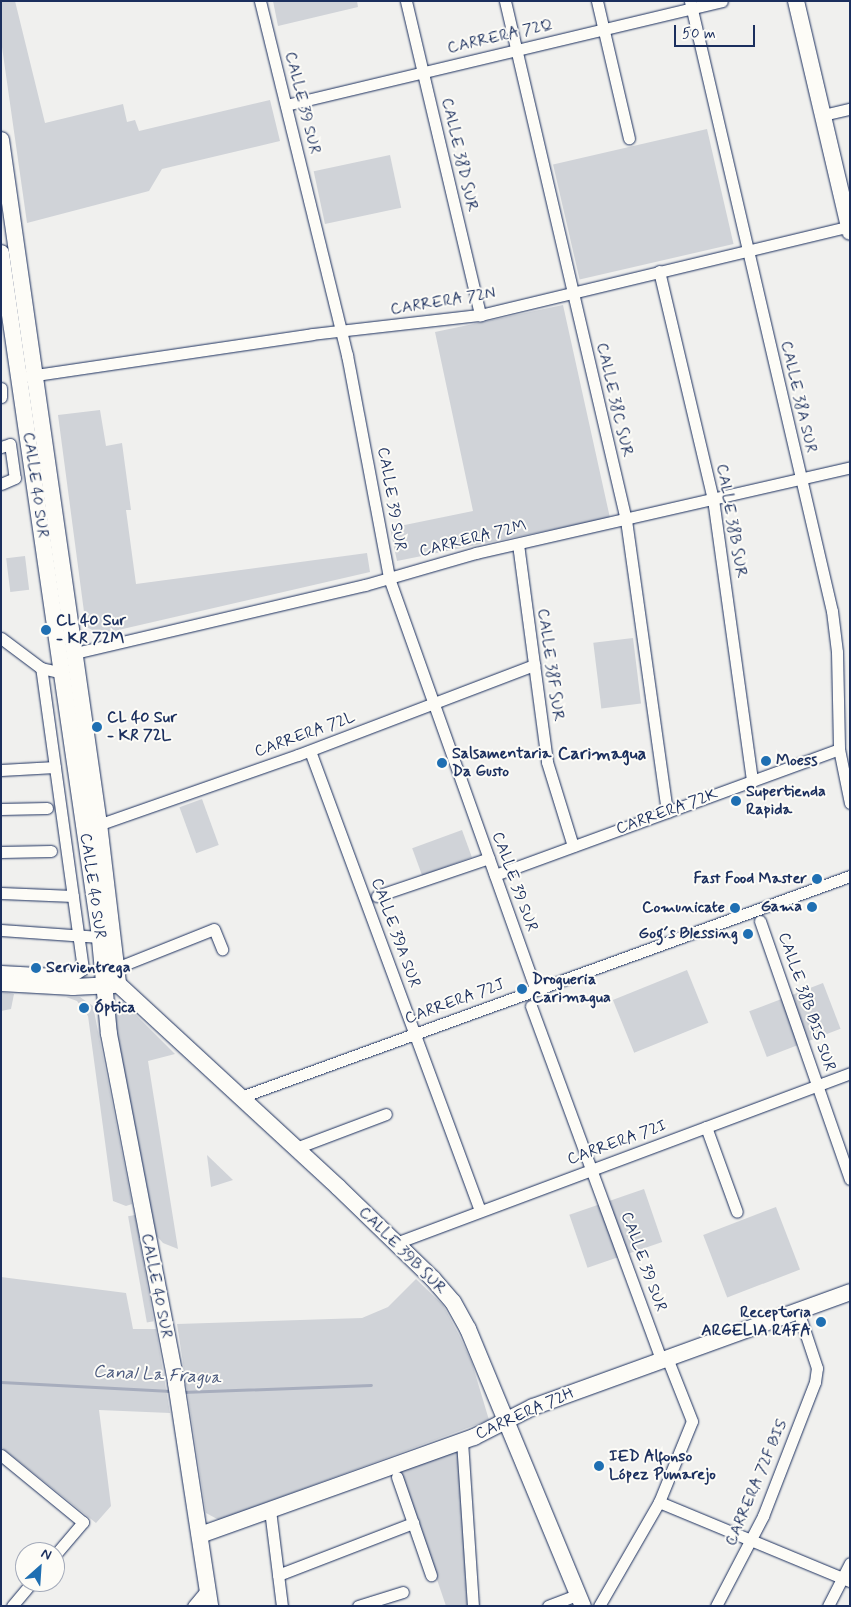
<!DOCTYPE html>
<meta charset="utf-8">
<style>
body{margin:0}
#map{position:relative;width:851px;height:1607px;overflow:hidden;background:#f0f0ee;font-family:Mynerve,sans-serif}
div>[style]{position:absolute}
.green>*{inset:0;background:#d0d3d8;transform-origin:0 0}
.stream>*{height:3px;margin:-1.5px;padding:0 1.5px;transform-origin:1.5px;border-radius:1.5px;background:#a7adbd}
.roads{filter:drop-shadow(0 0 1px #1b2f5e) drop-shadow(0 0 1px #1b2f5e)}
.street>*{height:11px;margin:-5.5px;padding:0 5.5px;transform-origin:5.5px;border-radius:5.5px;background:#fdfcf7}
.secondary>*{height:16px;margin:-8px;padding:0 8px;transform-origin:8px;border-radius:8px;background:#fdfcf7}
.dots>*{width:14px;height:14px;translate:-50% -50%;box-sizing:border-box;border:2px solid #fdfcf7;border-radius:50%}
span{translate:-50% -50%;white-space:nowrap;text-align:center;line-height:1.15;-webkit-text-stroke:4px #fdfcf7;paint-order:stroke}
.street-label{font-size:16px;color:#1b2f5e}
.poi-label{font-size:16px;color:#1b2f5e;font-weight:700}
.left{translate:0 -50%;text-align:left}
.right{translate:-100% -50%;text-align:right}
.neighbourhood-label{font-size:18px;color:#1b2f5e;font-weight:700}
.water-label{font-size:18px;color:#4c5b7f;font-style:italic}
.frame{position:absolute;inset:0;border:2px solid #1b2f5e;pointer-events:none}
.north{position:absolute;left:15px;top:1542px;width:50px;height:50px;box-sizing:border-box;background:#fdfcf7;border:1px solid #a3aaba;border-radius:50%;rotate:26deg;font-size:14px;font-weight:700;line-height:20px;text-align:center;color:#1b2f5e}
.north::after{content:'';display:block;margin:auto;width:18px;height:22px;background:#1f6fb2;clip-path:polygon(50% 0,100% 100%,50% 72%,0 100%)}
.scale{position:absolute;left:674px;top:25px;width:81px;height:22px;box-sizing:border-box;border:2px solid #1b2f5e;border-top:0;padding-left:6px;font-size:15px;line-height:18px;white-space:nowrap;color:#1b2f5e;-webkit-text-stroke:4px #fdfcf7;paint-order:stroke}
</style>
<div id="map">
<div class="green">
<div style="clip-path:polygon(1px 1px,15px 1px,45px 123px,123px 104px,127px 122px,135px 120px,139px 131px,270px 100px,280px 141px,162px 169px,149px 191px,27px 223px,1px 40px)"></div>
<div style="clip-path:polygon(273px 1px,357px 1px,358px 7px,278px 26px)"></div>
<div style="left:707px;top:129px;width:118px;height:158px;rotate:77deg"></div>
<div style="left:390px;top:155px;width:54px;height:78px;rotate:78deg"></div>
<div style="clip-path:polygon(563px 305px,610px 518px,397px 561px,390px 528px,473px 511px,435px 332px)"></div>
<div style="clip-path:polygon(100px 410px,106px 446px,122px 443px,131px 510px,126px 510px,136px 584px,367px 553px,370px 572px,101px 634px,86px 627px,58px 415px)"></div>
<div style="left:25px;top:556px;width:34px;height:19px;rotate:83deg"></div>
<div style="left:633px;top:638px;width:66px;height:40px;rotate:83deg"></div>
<div style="left:202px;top:799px;width:49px;height:24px;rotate:70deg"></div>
<div style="left:462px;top:830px;width:29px;height:53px;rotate:70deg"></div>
<div style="left:687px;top:970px;width:57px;height:80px;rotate:68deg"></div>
<div style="left:823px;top:983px;width:49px;height:79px;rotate:69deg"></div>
<div style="clip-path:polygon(1px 992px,14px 994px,11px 1009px,1px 1011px)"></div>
<div style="clip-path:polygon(66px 997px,80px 997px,93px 1006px,132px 1204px,126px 1206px,113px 1201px,88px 1016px,77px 1001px)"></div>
<div style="clip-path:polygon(123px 1002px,175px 1054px,148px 1061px,178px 1249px,163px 1243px,154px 1233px,112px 1005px)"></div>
<div style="clip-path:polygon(207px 1155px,233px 1180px,211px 1187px)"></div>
<div style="left:644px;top:1189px;width:56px;height:79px;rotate:71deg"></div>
<div style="left:776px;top:1207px;width:67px;height:78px;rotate:69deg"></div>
<div style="left:135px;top:1215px;width:108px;height:7px;rotate:80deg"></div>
<div style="clip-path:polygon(1px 1277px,126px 1293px,133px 1329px,156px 1329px,170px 1413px,99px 1410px,111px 1506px,96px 1523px,1px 1447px)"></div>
<div style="clip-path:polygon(416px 1279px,443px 1305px,459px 1335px,472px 1363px,489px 1420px,219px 1520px,206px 1513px,177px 1324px,362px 1318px,388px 1307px)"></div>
<div style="clip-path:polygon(459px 1449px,467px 1606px,446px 1606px,400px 1471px)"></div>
</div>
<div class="stream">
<div style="left:1px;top:1382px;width:170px;rotate:3deg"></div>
<div style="left:182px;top:1392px;width:189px;rotate:-2.1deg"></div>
</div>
<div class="roads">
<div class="street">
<div style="left:260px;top:1px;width:365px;rotate:76.2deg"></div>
<div style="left:347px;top:355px;width:227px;rotate:79.3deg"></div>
<div style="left:389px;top:578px;width:437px;rotate:70.4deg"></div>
<div style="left:406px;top:1px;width:323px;rotate:76.7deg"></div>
<div style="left:505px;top:1px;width:533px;rotate:76.88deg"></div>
<div style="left:626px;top:520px;width:295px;rotate:82deg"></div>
<div style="left:597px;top:1px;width:141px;rotate:76.9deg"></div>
<div style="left:690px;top:1px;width:626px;rotate:76.9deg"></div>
<div style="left:832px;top:611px;width:41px;rotate:83deg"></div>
<div style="left:837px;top:652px;width:97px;rotate:88.8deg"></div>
<div style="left:839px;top:749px;width:55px;rotate:78.5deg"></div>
<div style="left:286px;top:105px;width:448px;rotate:-13.4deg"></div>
<div style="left:823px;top:115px;width:28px;rotate:-13deg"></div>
<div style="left:659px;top:271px;width:234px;rotate:76.7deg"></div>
<div style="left:713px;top:499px;width:285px;rotate:82.1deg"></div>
<div style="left:29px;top:376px;width:286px;rotate:-8.4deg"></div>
<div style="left:312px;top:334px;width:169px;rotate:-6.5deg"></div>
<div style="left:480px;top:315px;width:381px;rotate:-13.5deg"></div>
<div style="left:1px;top:388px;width:9px;rotate:90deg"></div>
<div style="left:1px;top:447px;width:9px;rotate:-18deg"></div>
<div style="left:10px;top:444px;width:34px;rotate:82deg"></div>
<div style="left:15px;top:478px;width:15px;rotate:157deg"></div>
<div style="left:518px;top:544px;width:220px;rotate:82.4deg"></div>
<div style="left:547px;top:762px;width:88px;rotate:72.8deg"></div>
<div style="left:1px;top:638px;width:50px;rotate:36.9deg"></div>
<div style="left:41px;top:668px;width:22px;rotate:13deg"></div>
<div style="left:75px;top:653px;width:298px;rotate:-13.2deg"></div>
<div style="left:365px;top:585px;width:116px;rotate:-16.1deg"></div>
<div style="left:476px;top:553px;width:384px;rotate:-12.9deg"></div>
<div style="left:310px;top:751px;width:490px;rotate:69.7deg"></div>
<div style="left:1px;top:770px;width:54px;rotate:-3.2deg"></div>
<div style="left:1px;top:809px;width:46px;rotate:-1.2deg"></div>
<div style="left:92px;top:827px;width:218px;rotate:-19.3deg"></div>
<div style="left:298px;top:755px;width:253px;rotate:-20.9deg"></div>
<div style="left:1px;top:852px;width:50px;rotate:-1.1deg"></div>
<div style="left:495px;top:875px;width:366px;rotate:-20.1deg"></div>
<div style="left:1px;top:893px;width:72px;rotate:2.4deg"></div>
<div style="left:377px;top:896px;width:118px;rotate:-18.7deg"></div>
<div style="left:760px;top:921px;width:273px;rotate:70.8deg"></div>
<div style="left:1px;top:930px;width:99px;rotate:4deg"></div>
<div style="left:116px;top:968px;width:105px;rotate:-21.7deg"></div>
<div style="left:214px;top:929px;width:22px;rotate:68deg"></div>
<div style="left:1px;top:971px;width:73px;rotate:3.1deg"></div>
<div style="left:74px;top:975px;width:11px;rotate:-34deg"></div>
<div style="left:83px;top:969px;width:304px;rotate:-97.9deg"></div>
<div style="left:531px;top:1006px;width:377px;rotate:69.8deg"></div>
<div style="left:241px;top:1097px;width:648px;rotate:-19.95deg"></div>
<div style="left:706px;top:1127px;width:90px;rotate:70deg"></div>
<div style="left:296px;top:1148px;width:96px;rotate:-20.7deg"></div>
<div style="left:396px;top:1243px;width:485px;rotate:-20.5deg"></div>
<div style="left:462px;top:1441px;width:165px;rotate:86.2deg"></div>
<div style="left:1px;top:1455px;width:106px;rotate:39.3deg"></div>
<div style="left:83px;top:1522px;width:43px;rotate:130.3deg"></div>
<div style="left:397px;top:1477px;width:104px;rotate:70.9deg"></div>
<div style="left:659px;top:1502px;width:207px;rotate:22.5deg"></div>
<div style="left:270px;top:1510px;width:97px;rotate:82.9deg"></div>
<div style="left:278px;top:1575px;width:145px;rotate:-21.1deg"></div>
<div style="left:12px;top:1606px;width:31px;rotate:-50deg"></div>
<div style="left:193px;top:1606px;width:23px;rotate:-50deg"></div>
<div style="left:358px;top:1606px;width:47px;rotate:-17.3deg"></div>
<div style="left:548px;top:1606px;width:31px;rotate:-21deg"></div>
<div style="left:599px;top:1606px;width:120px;rotate:-60deg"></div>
<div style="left:659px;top:1502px;width:87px;rotate:-67.8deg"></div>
<div style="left:692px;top:1421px;width:68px;rotate:-111.6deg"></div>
<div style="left:716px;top:1606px;width:102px;rotate:-62.4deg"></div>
<div style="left:763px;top:1516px;width:144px;rotate:-68.8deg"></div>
<div style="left:815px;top:1382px;width:14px;rotate:-82deg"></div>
<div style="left:817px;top:1368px;width:60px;rotate:-108.4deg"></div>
<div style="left:828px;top:1606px;width:48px;rotate:-62.9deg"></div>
</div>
<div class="secondary">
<div style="left:796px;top:1px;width:237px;rotate:76.8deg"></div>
<div style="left:1px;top:140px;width:691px;rotate:81.85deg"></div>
<div style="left:99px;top:824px;width:161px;rotate:83.2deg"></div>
<div style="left:1px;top:253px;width:683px;rotate:81.75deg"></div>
<div style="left:99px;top:929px;width:105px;rotate:84.6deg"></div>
<div style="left:109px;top:1034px;width:355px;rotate:79.1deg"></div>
<div style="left:176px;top:1383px;width:226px;rotate:81.3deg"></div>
<div style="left:1px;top:983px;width:72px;rotate:3.2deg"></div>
<div style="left:73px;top:987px;width:41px;rotate:-2.8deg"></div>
<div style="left:118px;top:984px;width:299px;rotate:42.7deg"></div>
<div style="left:338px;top:1187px;width:132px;rotate:44.1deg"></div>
<div style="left:433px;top:1279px;width:30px;rotate:49deg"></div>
<div style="left:453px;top:1302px;width:31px;rotate:61deg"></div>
<div style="left:468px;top:1329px;width:300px;rotate:67.5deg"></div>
<div style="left:200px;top:1535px;width:291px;rotate:-19.7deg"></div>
<div style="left:474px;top:1437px;width:66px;rotate:-27deg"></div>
<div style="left:533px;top:1407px;width:337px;rotate:-19.9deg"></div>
</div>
</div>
<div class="dots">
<div style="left:46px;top:630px;background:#1f6fb2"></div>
<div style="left:97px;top:727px;background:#1f6fb2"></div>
<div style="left:766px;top:761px;background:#1f6fb2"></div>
<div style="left:442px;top:763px;background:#1f6fb2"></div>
<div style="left:736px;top:801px;background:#1f6fb2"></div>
<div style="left:817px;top:879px;background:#1f6fb2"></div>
<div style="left:812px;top:907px;background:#1f6fb2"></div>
<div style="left:735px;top:908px;background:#1f6fb2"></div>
<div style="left:748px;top:934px;background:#1f6fb2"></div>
<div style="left:36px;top:968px;background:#1f6fb2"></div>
<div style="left:522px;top:989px;background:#1f6fb2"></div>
<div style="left:84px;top:1008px;background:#1f6fb2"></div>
<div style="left:821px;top:1322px;background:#1f6fb2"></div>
<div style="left:599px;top:1466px;background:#1f6fb2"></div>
</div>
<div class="street-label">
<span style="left:500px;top:37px;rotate:-13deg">CARRERA 72Q</span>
<span style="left:302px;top:103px;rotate:76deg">CALLE 39 SUR</span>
<span style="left:459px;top:155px;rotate:77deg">CALLE 38D SUR</span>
<span style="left:443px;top:302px;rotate:-9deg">CARRERA 72N</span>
<span style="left:798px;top:397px;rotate:77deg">CALLE 38A SUR</span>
<span style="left:614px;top:400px;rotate:77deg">CALLE 38C SUR</span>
<span style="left:35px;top:485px;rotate:82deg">CALLE 40 SUR</span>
<span style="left:391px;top:499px;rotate:80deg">CALLE 39 SUR</span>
<span style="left:731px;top:521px;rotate:80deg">CALLE 38B SUR</span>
<span style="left:473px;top:539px;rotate:-14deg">CARRERA 72M</span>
<span style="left:550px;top:665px;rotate:82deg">CALLE 38F SUR</span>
<span style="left:305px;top:735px;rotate:-20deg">CARRERA 72L</span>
<span style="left:667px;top:812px;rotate:-20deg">CARRERA 72K</span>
<span style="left:514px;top:882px;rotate:70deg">CALLE 39 SUR</span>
<span style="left:92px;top:886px;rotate:82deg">CALLE 40 SUR</span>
<span style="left:395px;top:933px;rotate:70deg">CALLE 39A SUR</span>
<span style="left:455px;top:1002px;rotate:-20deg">CARRERA 72J</span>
<span style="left:806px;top:1002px;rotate:71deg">CALLE 38B BIS SUR</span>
<span style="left:617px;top:1143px;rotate:-20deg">CARRERA 72I</span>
<span style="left:402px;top:1251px;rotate:45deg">CALLE 39B SUR</span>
<span style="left:643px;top:1262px;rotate:70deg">CALLE 39 SUR</span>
<span style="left:156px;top:1286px;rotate:79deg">CALLE 40 SUR</span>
<span style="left:525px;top:1414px;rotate:-24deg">CARRERA 72H</span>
<span style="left:757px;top:1483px;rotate:-67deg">CARRERA 72F BIS</span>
</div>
<div class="poi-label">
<span class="left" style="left:56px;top:630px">CL 40 Sur<br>- KR 72M</span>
<span class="left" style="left:107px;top:727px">CL 40 Sur<br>- KR 72L</span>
<span class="left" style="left:452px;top:763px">Salsamentaria<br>Da Gusto</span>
<span class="left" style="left:776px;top:761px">Moess</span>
<span class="left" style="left:746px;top:801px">Supertienda<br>Rapida</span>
<span class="right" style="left:807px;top:879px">Fast Food Master</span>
<span class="right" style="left:802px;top:907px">Gama</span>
<span class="right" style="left:725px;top:908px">Comunicate</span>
<span class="right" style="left:738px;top:934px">Gog´s Blessing</span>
<span class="left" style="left:46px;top:968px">Servientrega</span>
<span class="left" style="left:532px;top:989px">Drogueria<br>Carimagua</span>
<span class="left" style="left:94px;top:1008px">Óptica</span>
<span class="right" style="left:811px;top:1322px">Receptoria<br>ARGELIA RAFA</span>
<span class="left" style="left:609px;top:1466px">IED Alfonso<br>López Pumarejo</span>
</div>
<div class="neighbourhood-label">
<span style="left:602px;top:754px">Carimagua</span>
</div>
<div class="water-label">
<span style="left:157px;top:1375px;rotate:3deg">Canal La Fragua</span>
</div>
<div class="frame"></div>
<div class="north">N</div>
<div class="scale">50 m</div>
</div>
